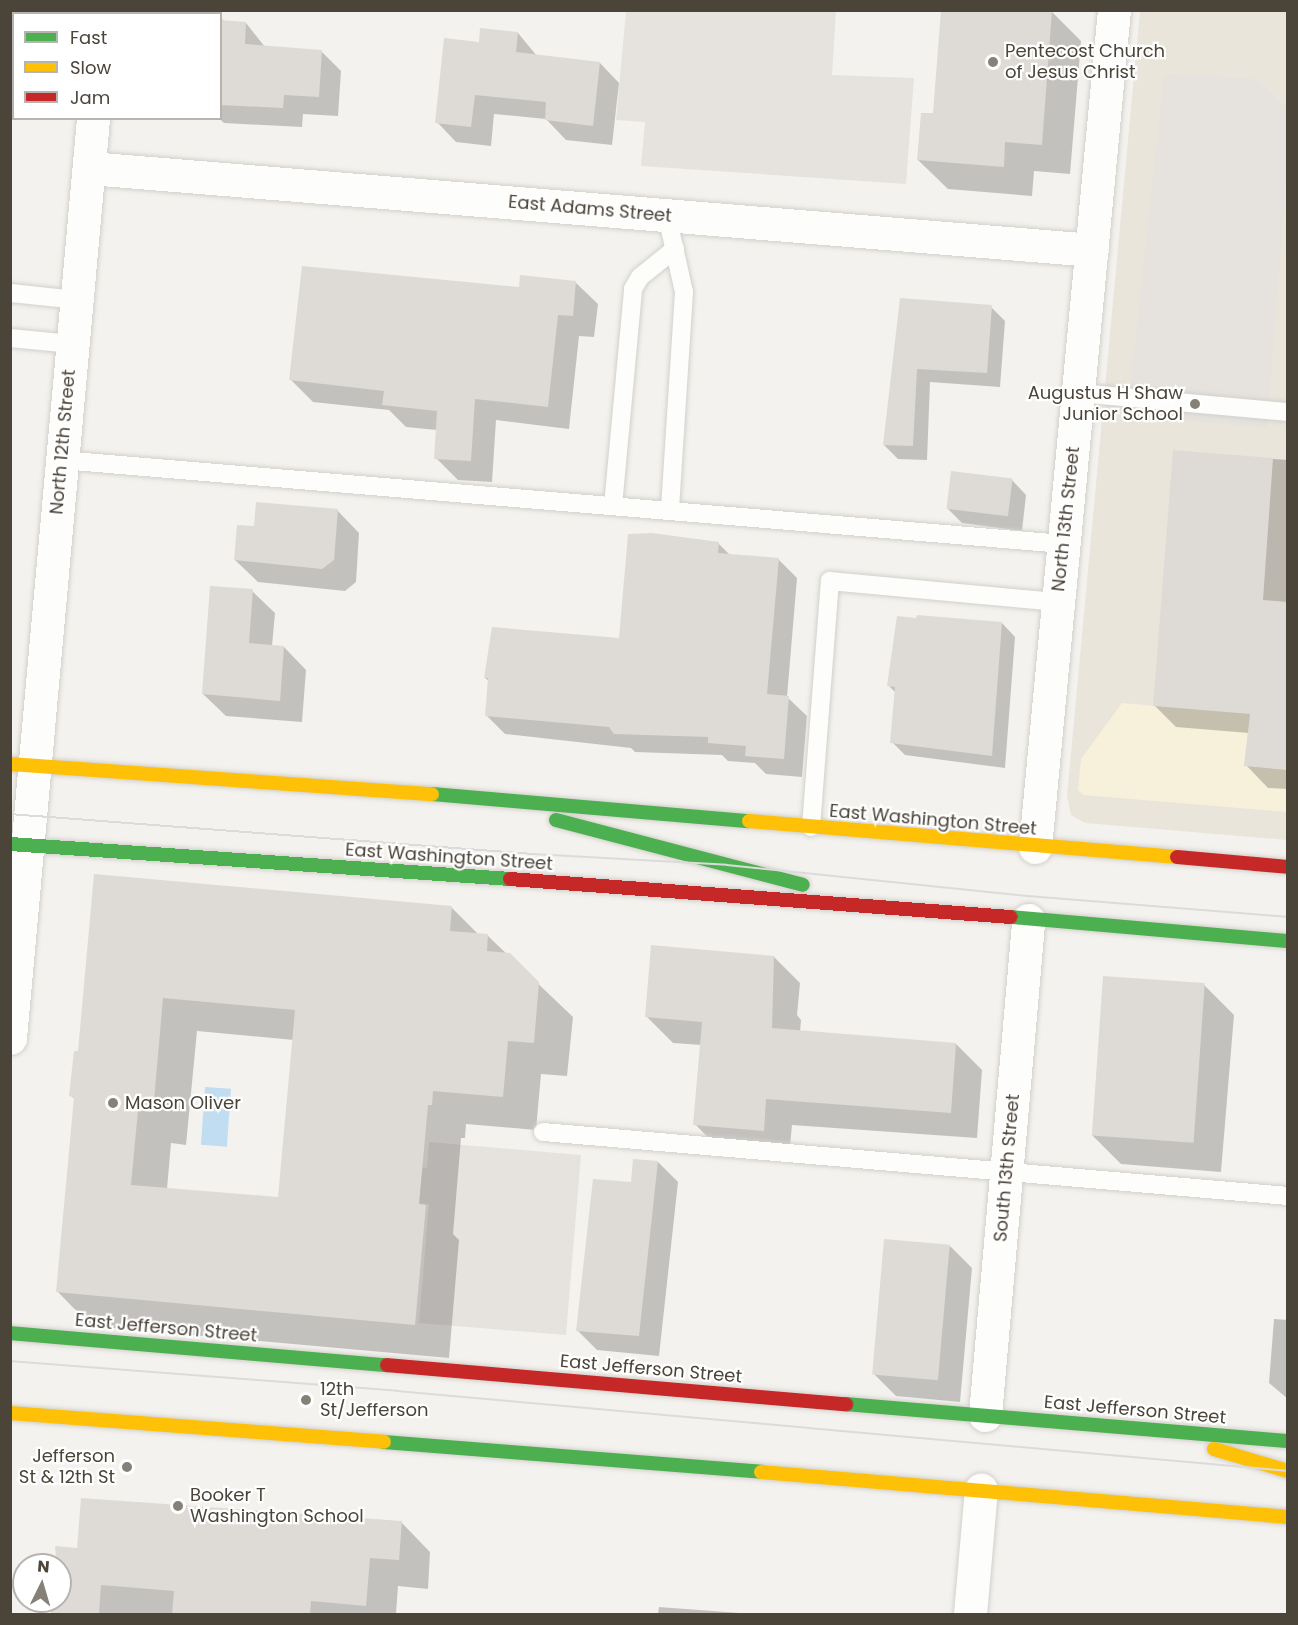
<!DOCTYPE html>
<style>
body{margin:0}
#map{position:relative;width:1298px;height:1625px;overflow:hidden;background:#f4f2ee;font-family:Poppins,sans-serif}
div>[style]{position:absolute}
.education>*{inset:0;background:#eae5da}
.sand>*{inset:0;background:#f7f0da}
.parking>*{inset:0;background:#e6e3df}
.water>*{inset:0;background:#c0ddf1;transform-origin:0 0}
.shadow>*{inset:0;background:#0003;transform-origin:0 0}
.building>*{inset:0;background:#dedbd6;transform-origin:0 0}
.roads{filter:drop-shadow(0 0 2px #d2d0cb) drop-shadow(0 0 2px #d2d0cb)}
.lane>*{height:18px;margin:-9px;padding:0 9px;transform-origin:9px;border-radius:9px;background:#fdfdfc}
.street>*{height:33px;margin:-16.5px;padding:0 16.5px;transform-origin:16.5px;border-radius:16.5px;background:#fdfdfc}
.fast>*{height:14px;margin:-7px;padding:0 7px;transform-origin:7px;border-radius:7px;background:#4caf50}
.slow>*{height:14px;margin:-7px;padding:0 7px;transform-origin:7px;border-radius:7px;background:#ffc107}
.jam>*{height:14px;margin:-7px;padding:0 7px;transform-origin:7px;border-radius:7px;background:#c62828}
.tram>*{height:1.5px;margin:-0.75px;padding:0 0.75px;transform-origin:0.75px;border-radius:0.75px;background:#dbdbda}
.dots>*{width:16px;height:16px;translate:-50% -50%;box-sizing:border-box;border:3px solid #fff;border-radius:50%}
span{translate:-50% -50%;white-space:nowrap;text-align:center;line-height:1.15;-webkit-text-stroke:4.5px #fff;paint-order:stroke}
.poi-label{font-size:18px;color:#4b4439}
.left{translate:0 -50%;text-align:left}
.right{translate:-100% -50%;text-align:right}
.street-label{font-size:18px;color:#4b4439}
.frame{position:absolute;inset:0;border:12px solid #4b4439;pointer-events:none}
.legend{position:absolute;left:12px;top:12px;width:210px;height:108px;box-sizing:border-box;background:#fff;border:2px solid #b7b4b0;margin:0;padding:8px 10px;list-style:none;font-size:18px;color:#4b4439}
.legend li{display:flex;align-items:center;gap:12px;height:30px}
.legend b{width:30px;border:2px solid #b7b4b0}
.north{position:absolute;left:12px;top:1553px;width:60px;height:60px;box-sizing:border-box;background:#fff;border:2px solid #b7b4b0;border-radius:50%;rotate:5deg;font-size:16px;font-weight:700;line-height:24px;text-align:center;color:#4b4439}
.north::after{content:'';display:block;margin:auto;width:21px;height:27px;background:#868178;clip-path:polygon(50% 0,100% 100%,50% 72%,0 100%)}
</style>
<div id="map">
<div class="education">
<div style="clip-path:polygon(1140px 11px,1287px 12px,1287px 840px,1085px 823px,1071px 815px,1067px 796px)"></div>
</div>
<div class="sand">
<div style="clip-path:polygon(1122px 703px,1250px 714px,1244px 766px,1287px 770px,1287px 812px,1083px 795px,1078px 790px,1081px 759px)"></div>
</div>
<div class="parking">
<div style="clip-path:polygon(626px 11px,836px 11px,832px 75px,914px 78px,906px 184px,641px 166px,645px 122px,616px 120px)"></div>
<div style="clip-path:polygon(1164px 74px,1256px 79px,1288px 108px,1287px 168px,1267px 428px,1127px 416px)"></div>
<div style="clip-path:polygon(429px 1142px,581px 1155px,566px 1335px,419px 1323px,429px 1204px,408px 1202px,399px 1166px,427px 1168px)"></div>
</div>
<div class="water">
<div style="left:205px;top:1087px;width:26px;height:58px;rotate:4deg"></div>
</div>
<div class="shadow">
<div style="left:176px;top:10px;width:38px;height:4px"></div>
<div style="clip-path:polygon(1052px 12px,1081px 41px,1070px 174px,1034px 171px,1032px 196px,948px 189px,918px 160px,934px 115px)"></div>
<div style="clip-path:polygon(220px 17px,225px 22px,246px 23px,265px 47px,321px 51px,341px 71px,338px 116px,303px 114px,302px 127px,224px 123px,219px 118px)"></div>
<div style="clip-path:polygon(518px 33px,537px 56px,600px 63px,619px 83px,612px 145px,566px 140px,546px 119px,494px 114px,491px 146px,456px 142px,437px 122px,480px 43px)"></div>
<div style="clip-path:polygon(576px 283px,598px 304px,594px 337px,579px 336px,569px 429px,496px 420px,492px 482px,458px 480px,436px 458px,437px 430px,406px 427px,389px 410px,313px 402px,291px 380px,520px 289px)"></div>
<div style="clip-path:polygon(902px 300px,991px 307px,1005px 321px,1000px 387px,930px 382px,927px 460px,898px 459px,884px 445px)"></div>
<div style="clip-path:polygon(1174px 452px,1288px 460px,1288px 789px,1268px 788px,1246px 765px,1249px 733px,1176px 727px,1154px 705px)"></div>
<div style="clip-path:polygon(1012px 480px,1026px 495px,1022px 531px,962px 523px,947px 508px)"></div>
<div style="clip-path:polygon(337px 510px,359px 533px,356px 582px,345px 591px,258px 582px,235px 560px,255px 528px)"></div>
<div style="clip-path:polygon(718px 543px,730px 555px,778px 559px,797px 578px,787px 697px,807px 716px,802px 777px,766px 774px,755px 763px,728px 761px,722px 755px,635px 752px,631px 748px,505px 734px,486px 715px,489px 681px,485px 678px,621px 640px)"></div>
<div style="clip-path:polygon(252px 591px,275px 613px,272px 646px,284px 647px,306px 670px,302px 722px,226px 716px,203px 694px)"></div>
<div style="clip-path:polygon(1002px 623px,1015px 637px,1005px 768px,905px 755px,892px 742px,896px 693px,889px 686px)"></div>
<div style="clip-path:polygon(evenodd,95px 875px,452px 908px,479px 935px,487px 935px,573px 1017px,567px 1076px,541px 1074px,536px 1130px,466px 1124px,465px 1138px,461px 1138px,453px 1234px,459px 1240px,449px 1358px,91px 1326px,58px 1292px,75px 1099px,71px 1096px,79px 1053px,95px 875px,197px 1031px,294px 1040px,280px 1199px,167px 1189px,171px 1143px,186px 1145px,197px 1031px)"></div>
<div style="clip-path:polygon(774px 957px,800px 983px,797px 1015px,801px 1020px,800px 1032px,956px 1044px,982px 1070px,977px 1138px,792px 1125px,789px 1157px,721px 1151px,695px 1124px,702px 1045px,673px 1043px,647px 1017px)"></div>
<div style="clip-path:polygon(1204px 985px,1234px 1015px,1221px 1172px,1121px 1164px,1092px 1135px)"></div>
<div style="clip-path:polygon(658px 1162px,678px 1182px,659px 1356px,597px 1350px,577px 1330px,632px 1184px)"></div>
<div style="clip-path:polygon(950px 1246px,972px 1268px,960px 1402px,896px 1396px,874px 1374px)"></div>
<div style="clip-path:polygon(1274px 1319px,1288px 1320px,1288px 1399px,1269px 1383px)"></div>
<div style="clip-path:polygon(401px 1522px,430px 1552px,428px 1589px,398px 1586px,396px 1614px,51px 1614px,52px 1601px,60px 1601px,57px 1548px,79px 1550px)"></div>
<div style="clip-path:polygon(659px 1607px,753px 1614px,658px 1614px)"></div>
</div>
<div class="building">
<div style="clip-path:polygon(941px 10px,1052px 10px,1042px 145px,1005px 142px,1004px 167px,917px 160px,921px 113px,933px 113px)"></div>
<div style="clip-path:polygon(220px 20px,246px 22px,245px 44px,322px 50px,319px 97px,284px 95px,283px 108px,220px 105px)"></div>
<div style="clip-path:polygon(480px 28px,518px 32px,516px 52px,600px 62px,593px 126px,545px 120px,546px 102px,475px 95px,471px 127px,435px 123px,444px 38px,479px 42px)"></div>
<div style="clip-path:polygon(302px 266px,519px 287px,520px 275px,576px 281px,573px 316px,558px 315px,548px 407px,475px 399px,471px 461px,434px 459px,437px 411px,382px 405px,384px 391px,289px 380px)"></div>
<div style="clip-path:polygon(900px 298px,992px 305px,987px 373px,917px 369px,913px 446px,883px 445px)"></div>
<div style="clip-path:polygon(1173px 450px,1273px 458px,1263px 600px,1287px 602px,1287px 770px,1244px 766px,1250px 714px,1153px 706px)"></div>
<div style="left:951px;top:471px;width:62px;height:38px;rotate:7deg"></div>
<div style="clip-path:polygon(256px 502px,338px 509px,334px 560px,322px 569px,234px 560px,237px 525px,254px 526px)"></div>
<div style="clip-path:polygon(652px 533px,719px 542px,718px 553px,779px 558px,767px 694px,789px 696px,784px 759px,745px 756px,746px 746px,708px 743px,708px 737px,614px 734px,609px 727px,485px 716px,488px 678px,484px 678px,492px 627px,619px 638px,628px 534px)"></div>
<div style="clip-path:polygon(210px 586px,253px 589px,249px 643px,284px 646px,280px 701px,202px 694px)"></div>
<div style="clip-path:polygon(917px 615px,1002px 622px,992px 756px,890px 743px,895px 687px,887px 686px,897px 616px,916px 618px)"></div>
<div style="clip-path:polygon(evenodd,94px 874px,452px 906px,450px 931px,488px 934px,487px 951px,510px 953px,539px 982px,534px 1043px,508px 1041px,503px 1097px,433px 1091px,432px 1105px,428px 1105px,419px 1204px,426px 1205px,415px 1325px,56px 1292px,74px 1097px,69px 1096px,74px 1051px,78px 1051px,94px 874px,163px 998px,295px 1010px,278px 1197px,131px 1185px,138px 1110px,153px 1112px,163px 998px)"></div>
<div style="clip-path:polygon(651px 945px,774px 956px,772px 1028px,956px 1043px,951px 1113px,766px 1099px,764px 1131px,693px 1125px,702px 1022px,645px 1017px)"></div>
<div style="left:1103px;top:976px;width:102px;height:160px;rotate:4deg"></div>
<div style="clip-path:polygon(633px 1159px,658px 1161px,639px 1336px,576px 1331px,593px 1179px,631px 1182px)"></div>
<div style="left:884px;top:1239px;width:66px;height:136px;rotate:5deg"></div>
<div style="clip-path:polygon(81px 1498px,402px 1521px,399px 1560px,370px 1558px,366px 1606px,311px 1601px,310px 1614px,172px 1614px,174px 1591px,101px 1585px,99px 1614px,51px 1614px,52px 1601px,60px 1601px,55px 1546px,77px 1548px)"></div>
</div>
<div class="roads">
<div class="lane">
<div style="left:667px;top:216px;width:78px;rotate:77.4deg"></div>
<div style="left:684px;top:292px;width:219px;rotate:93.7deg"></div>
<div style="left:11px;top:293px;width:65px;rotate:6.1deg"></div>
<div style="left:10px;top:338px;width:62px;rotate:5.5deg"></div>
<div style="left:1079px;top:393px;width:210px;rotate:5.2deg"></div>
<div style="left:61px;top:460px;width:1006px;rotate:4.79deg"></div>
<div style="left:613px;top:506px;width:218px;rotate:-84.7deg"></div>
<div style="left:633px;top:289px;width:14px;rotate:-60deg"></div>
<div style="left:640px;top:277px;width:45px;rotate:-38.7deg"></div>
<div style="left:811px;top:827px;width:247px;rotate:-85.6deg"></div>
<div style="left:830px;top:581px;width:228px;rotate:5.3deg"></div>
<div style="left:543px;top:1132px;width:748px;rotate:4.91deg"></div>
</div>
<div class="street">
<div style="left:101px;top:14px;width:4px;rotate:-90deg"></div>
<div style="left:89px;top:168px;width:1006px;rotate:4.67deg"></div>
<div style="left:1035px;top:847px;width:841px;rotate:-84.61deg"></div>
<div style="left:10px;top:1038px;width:924px;rotate:-84.84deg"></div>
<div style="left:985px;top:1415px;width:497px;rotate:-85deg"></div>
<div style="left:970px;top:1614px;width:125px;rotate:-85deg"></div>
</div>
<div class="fast">
<div style="left:432px;top:794px;width:318px;rotate:4.9deg"></div>
<div style="left:556px;top:820px;width:255px;rotate:14.7deg"></div>
<div style="left:10px;top:844px;width:501px;rotate:4deg"></div>
<div style="left:1011px;top:917px;width:278px;rotate:5deg"></div>
<div style="left:10px;top:1333px;width:378px;rotate:4.9deg"></div>
<div style="left:846px;top:1404px;width:444px;rotate:4.8deg"></div>
<div style="left:384px;top:1442px;width:378px;rotate:4.5deg"></div>
</div>
<div class="slow">
<div style="left:10px;top:764px;width:423px;rotate:4.1deg"></div>
<div style="left:749px;top:821px;width:430px;rotate:4.8deg"></div>
<div style="left:10px;top:1413px;width:375px;rotate:4.4deg"></div>
<div style="left:1214px;top:1449px;width:77px;rotate:16.6deg"></div>
<div style="left:761px;top:1472px;width:529px;rotate:4.88deg"></div>
</div>
<div class="jam">
<div style="left:1177px;top:857px;width:111px;rotate:5.1deg"></div>
<div style="left:510px;top:879px;width:502px;rotate:4.34deg"></div>
<div style="left:387px;top:1365px;width:461px;rotate:4.9deg"></div>
</div>
</div>
<div class="tram">
<div style="left:10px;top:814px;width:525px;rotate:4.37deg"></div>
<div style="left:533px;top:854px;width:194px;rotate:3.2deg"></div>
<div style="left:727px;top:865px;width:304px;rotate:5.9deg"></div>
<div style="left:1029px;top:896px;width:260px;rotate:4.6deg"></div>
<div style="left:10px;top:1361px;width:388px;rotate:4.4deg"></div>
<div style="left:397px;top:1391px;width:895px;rotate:5.13deg"></div>
</div>
<div class="dots">
<div style="left:993px;top:62px;background:#868178"></div>
<div style="left:1195px;top:404px;background:#868178"></div>
<div style="left:113px;top:1103px;background:#868178"></div>
<div style="left:306px;top:1400px;background:#868178"></div>
<div style="left:127px;top:1467px;background:#868178"></div>
<div style="left:178px;top:1506px;background:#868178"></div>
</div>
<div class="poi-label">
<span class="left" style="left:1005px;top:62px">Pentecost Church<br>of Jesus Christ</span>
<span class="right" style="left:1183px;top:404px">Augustus H Shaw<br>Junior School</span>
<span class="left" style="left:125px;top:1103px">Mason Oliver</span>
<span class="left" style="left:320px;top:1400px">12th<br>St/Jefferson</span>
<span class="right" style="left:115px;top:1467px">Jefferson<br>St &amp; 12th St</span>
<span class="left" style="left:190px;top:1506px">Booker T<br>Washington School</span>
</div>
<div class="street-label">
<span style="left:590px;top:209px;rotate:5deg">East Adams Street</span>
<span style="left:63px;top:442px;rotate:-85deg">North 12th Street</span>
<span style="left:1066px;top:519px;rotate:-84deg">North 13th Street</span>
<span style="left:933px;top:820px;rotate:5deg">East Washington Street</span>
<span style="left:449px;top:857px;rotate:4deg">East Washington Street</span>
<span style="left:1007px;top:1168px;rotate:-85deg">South 13th Street</span>
<span style="left:166px;top:1328px;rotate:5deg">East Jefferson Street</span>
<span style="left:651px;top:1369px;rotate:5deg">East Jefferson Street</span>
<span style="left:1135px;top:1410px;rotate:5deg">East Jefferson Street</span>
</div>
<div class="frame"></div>
<ul class="legend">
<li><b style="height:8px;background:#4caf50"></b>Fast</li>
<li><b style="height:8px;background:#ffc107"></b>Slow</li>
<li><b style="height:8px;background:#c62828"></b>Jam</li>
</ul>
<div class="north">N</div>
</div>
